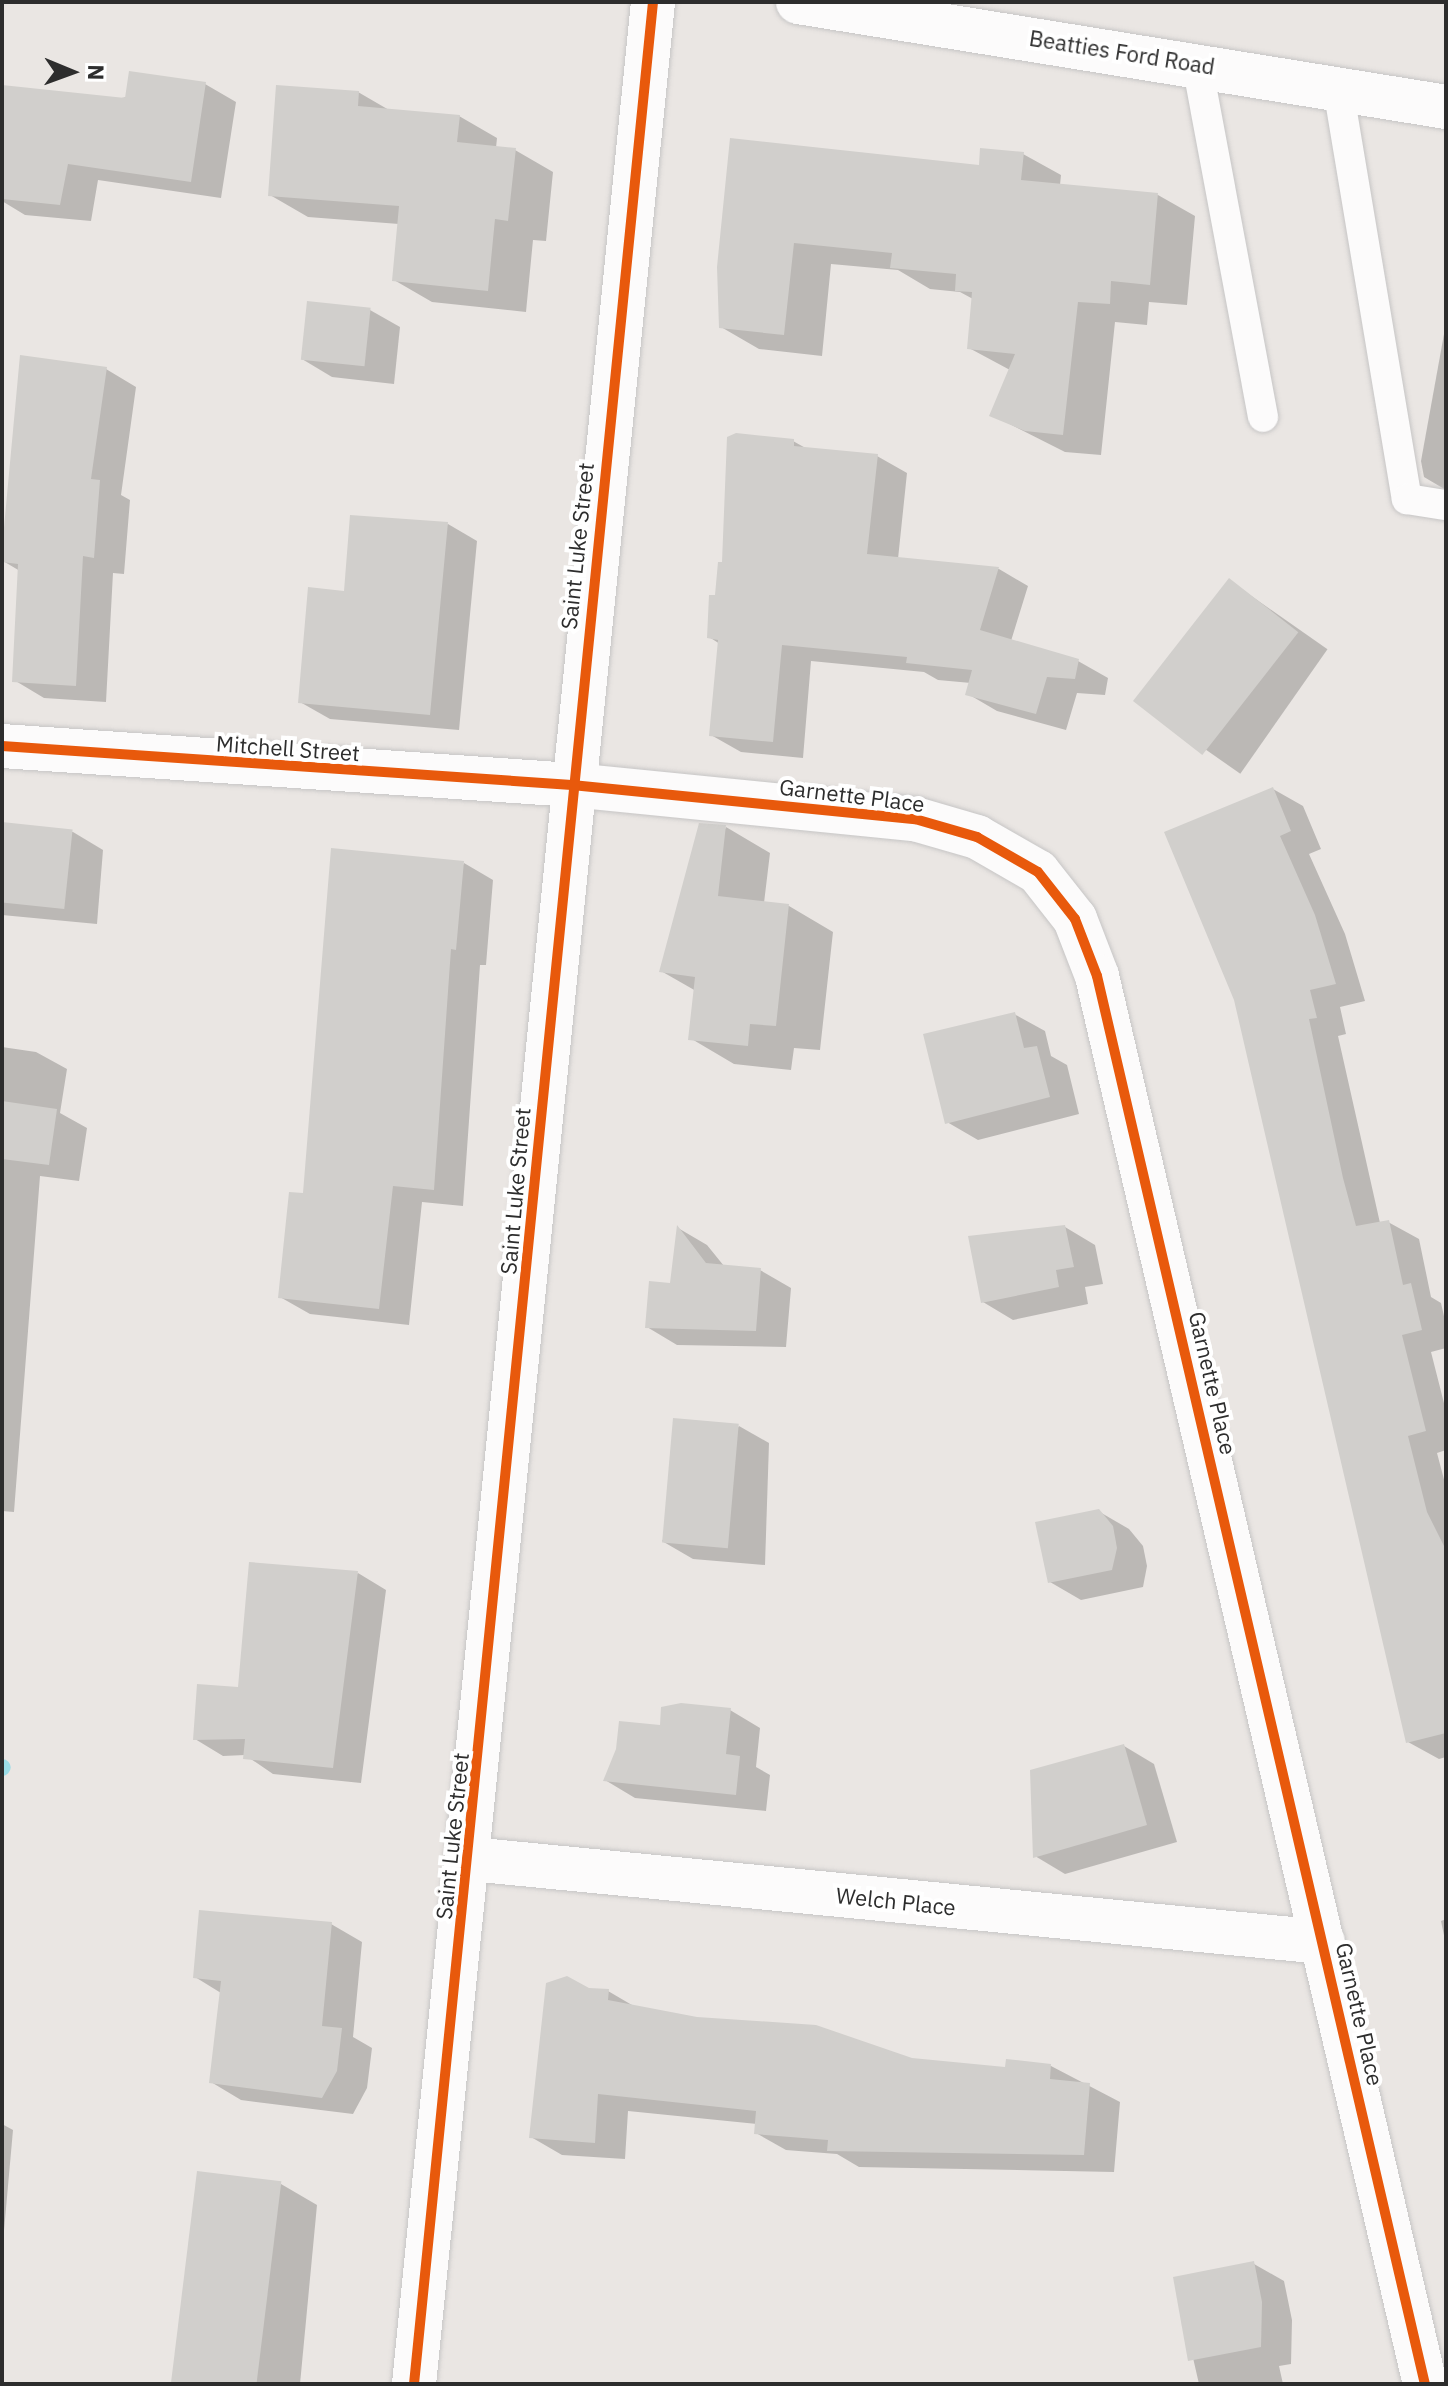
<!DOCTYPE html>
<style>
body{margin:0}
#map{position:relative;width:1448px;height:2386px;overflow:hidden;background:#eae6e3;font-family:"IBM Plex Sans",sans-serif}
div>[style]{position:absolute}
.shadow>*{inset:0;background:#0003;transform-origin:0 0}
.stream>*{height:16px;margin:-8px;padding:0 8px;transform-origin:8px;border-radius:8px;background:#9cdde7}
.building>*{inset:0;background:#d1cfcc;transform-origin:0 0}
.roads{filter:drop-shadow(0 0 2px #c6c5c5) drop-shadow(0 0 2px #c6c5c5)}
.service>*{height:30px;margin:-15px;padding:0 15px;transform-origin:15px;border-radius:15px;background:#fcfbfb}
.minor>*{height:44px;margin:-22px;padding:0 22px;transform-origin:22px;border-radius:22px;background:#fcfbfb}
.secondary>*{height:44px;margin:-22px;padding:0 22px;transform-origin:22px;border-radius:22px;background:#fcfbfb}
.cycleway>*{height:10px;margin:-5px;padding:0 5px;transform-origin:5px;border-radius:5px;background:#e8590c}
span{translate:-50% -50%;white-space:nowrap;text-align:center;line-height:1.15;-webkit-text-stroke:8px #fff;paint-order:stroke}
.street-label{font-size:22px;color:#2d2d2d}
.frame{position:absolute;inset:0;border:4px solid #2d2d2d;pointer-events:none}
.north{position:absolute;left:32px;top:32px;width:80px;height:80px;-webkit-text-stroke:6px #fff;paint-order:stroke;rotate:91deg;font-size:22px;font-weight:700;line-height:32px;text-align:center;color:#2d2d2d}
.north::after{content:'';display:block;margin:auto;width:28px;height:36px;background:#2d2d2d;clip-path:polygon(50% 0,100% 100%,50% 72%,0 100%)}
</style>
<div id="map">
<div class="shadow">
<div style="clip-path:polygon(205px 84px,236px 102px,221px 198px,98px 180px,91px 221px,25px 215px,2px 201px,2px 118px)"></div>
<div style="clip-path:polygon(358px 92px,389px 110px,459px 116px,497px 138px,496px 148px,515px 150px,553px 172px,546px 241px,533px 240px,526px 312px,432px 302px,394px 280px,399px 224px,308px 217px,270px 195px)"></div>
<div style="clip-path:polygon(1023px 154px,1061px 175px,1060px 185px,1158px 195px,1195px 216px,1187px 305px,1149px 302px,1147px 325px,1115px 322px,1101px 455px,1065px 452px,992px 415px,1010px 370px,969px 348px,973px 299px,960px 292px,930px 289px,898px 270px,831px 264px,822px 356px,759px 349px,721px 327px,719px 267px)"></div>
<div style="clip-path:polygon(370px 310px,400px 327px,394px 384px,332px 377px,302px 359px)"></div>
<div style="clip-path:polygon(1446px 323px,1446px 490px,1424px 477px,1421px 461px)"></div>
<div style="clip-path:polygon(106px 369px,136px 387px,121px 495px,130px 500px,124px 574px,113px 573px,106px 702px,44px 698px,14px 680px,20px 571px,3px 561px)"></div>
<div style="clip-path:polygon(793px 441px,809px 450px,877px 456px,907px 473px,898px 559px,999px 569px,1028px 586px,1011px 641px,1078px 661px,1108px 678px,1105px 695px,1077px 693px,1066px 730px,997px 711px,968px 694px,971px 683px,938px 680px,924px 672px,811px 661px,803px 758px,741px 752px,711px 735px,720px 644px,709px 637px,724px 565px)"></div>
<div style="clip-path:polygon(448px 524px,477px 541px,459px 730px,330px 719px,300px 702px,346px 593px)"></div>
<div style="left:1230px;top:581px;width:119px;height:152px;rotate:35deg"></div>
<div style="clip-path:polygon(1273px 789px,1303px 806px,1321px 849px,1309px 854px,1345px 934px,1365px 1001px,1340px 1007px,1346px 1034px,1338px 1036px,1380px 1223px,1388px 1222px,1419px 1239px,1431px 1297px,1441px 1303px,1446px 1325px,1446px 1348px,1431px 1352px,1446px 1411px,1446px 1450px,1437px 1453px,1446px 1487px,1446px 1757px,1439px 1759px,1408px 1742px)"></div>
<div style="clip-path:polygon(2px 825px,73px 832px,103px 850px,97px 924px,2px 915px)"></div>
<div style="clip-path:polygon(726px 827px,770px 853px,764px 903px,789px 906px,833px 932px,820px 1050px,794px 1048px,791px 1070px,734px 1064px,690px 1038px,696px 991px,661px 971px)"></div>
<div style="clip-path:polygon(464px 863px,493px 880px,486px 965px,480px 965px,463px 1206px,422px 1202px,409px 1325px,310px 1314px,280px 1297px,305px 1195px)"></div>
<div style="clip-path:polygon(1014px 1014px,1045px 1031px,1051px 1056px,1067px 1065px,1079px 1114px,978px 1140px,947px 1122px)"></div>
<div style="clip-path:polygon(2px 1047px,36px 1052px,67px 1069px,60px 1113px,87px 1128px,79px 1181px,40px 1176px,14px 1512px,2px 1511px)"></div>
<div style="clip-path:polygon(1065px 1227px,1095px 1245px,1103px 1284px,1085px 1287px,1088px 1304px,1013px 1320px,983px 1302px)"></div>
<div style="clip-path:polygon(678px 1228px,707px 1245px,724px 1266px,760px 1270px,791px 1288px,786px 1347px,677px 1345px,647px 1327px,672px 1285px)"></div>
<div style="clip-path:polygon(739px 1426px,769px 1443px,765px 1565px,693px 1559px,662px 1541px)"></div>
<div style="clip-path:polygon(1098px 1511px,1129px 1529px,1143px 1546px,1147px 1566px,1143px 1587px,1081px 1600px,1050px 1582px)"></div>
<div style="clip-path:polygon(358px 1573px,386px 1590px,361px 1783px,273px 1774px,245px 1755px,223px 1756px,195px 1739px)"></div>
<div style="clip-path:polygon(730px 1710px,760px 1728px,756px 1767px,770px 1775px,766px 1811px,635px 1798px,605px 1780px,662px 1727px)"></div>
<div style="clip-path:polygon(1124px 1746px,1154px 1764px,1177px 1842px,1065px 1874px,1035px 1856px)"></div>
<div style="clip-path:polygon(1446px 1919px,1446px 1945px,1441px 1921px)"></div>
<div style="clip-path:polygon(331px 1924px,362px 1942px,353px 2037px,372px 2048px,367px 2088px,353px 2114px,241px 2100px,211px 2082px,221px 1993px,195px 1977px)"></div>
<div style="clip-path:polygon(588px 1990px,608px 1991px,637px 2008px,911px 2060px,1007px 2069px,1051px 2066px,1120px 2102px,1114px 2172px,859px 2167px,837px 2154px,786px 2150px,756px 2133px,757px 2124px,628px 2111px,625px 2159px,562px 2155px,531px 2137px)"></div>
<div style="clip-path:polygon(2px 2124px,13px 2130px,2px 2253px)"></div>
<div style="clip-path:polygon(281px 2184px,317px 2205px,300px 2384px,185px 2384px)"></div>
<div style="clip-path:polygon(1254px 2264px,1284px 2281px,1292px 2320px,1291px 2364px,1279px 2366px,1283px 2384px,1199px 2384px,1175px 2279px)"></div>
</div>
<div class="stream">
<div style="left:2px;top:1768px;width:1px;rotate:-45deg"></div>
</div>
<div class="building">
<div style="clip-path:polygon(129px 71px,206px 82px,191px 182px,68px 164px,60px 205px,2px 199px,2px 85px,125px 98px)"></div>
<div style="clip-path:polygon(276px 85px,359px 91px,358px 106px,460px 115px,457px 142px,516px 148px,508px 221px,495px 219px,488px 291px,392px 281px,399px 206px,268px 196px)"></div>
<div style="clip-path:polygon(730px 138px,979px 165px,980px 148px,1024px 152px,1021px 180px,1158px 193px,1150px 285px,1111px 281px,1110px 304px,1078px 302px,1063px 435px,1025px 431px,989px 416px,1015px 354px,967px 349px,972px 292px,955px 291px,956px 274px,890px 268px,892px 253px,794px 243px,784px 335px,719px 328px,717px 267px)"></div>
<div style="left:307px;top:301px;width:64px;height:59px;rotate:6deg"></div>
<div style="clip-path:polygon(20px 355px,107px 367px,91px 479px,100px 480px,94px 558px,83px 556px,76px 686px,12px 682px,18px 564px,2px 562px,2px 549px)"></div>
<div style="clip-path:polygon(736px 433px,794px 439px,794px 446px,878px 454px,867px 554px,999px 567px,980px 630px,1079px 659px,1075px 679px,1047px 677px,1036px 714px,965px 695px,972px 670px,906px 663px,907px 657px,782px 645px,773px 742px,709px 736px,718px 640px,707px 638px,709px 595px,715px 595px,718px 562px,722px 562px,727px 437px)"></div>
<div style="clip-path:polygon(350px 515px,448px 522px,430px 715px,298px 703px,308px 587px,344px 591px)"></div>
<div style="left:1229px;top:578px;width:88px;height:156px;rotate:38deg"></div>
<div style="clip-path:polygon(1273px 787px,1291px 831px,1280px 836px,1315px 915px,1336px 984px,1310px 990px,1317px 1018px,1309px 1019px,1343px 1178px,1356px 1226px,1389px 1220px,1403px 1285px,1411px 1283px,1422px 1330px,1402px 1335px,1426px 1431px,1408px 1436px,1427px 1512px,1446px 1550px,1446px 1733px,1406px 1743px,1234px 1000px,1164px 832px)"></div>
<div style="left:2px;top:822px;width:71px;height:80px;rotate:6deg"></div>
<div style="clip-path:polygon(699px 823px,726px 825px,718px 896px,789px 904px,776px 1026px,750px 1024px,748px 1046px,688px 1040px,695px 977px,659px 972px)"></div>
<div style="clip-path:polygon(331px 848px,464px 861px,456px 950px,451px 949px,434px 1190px,393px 1186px,379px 1309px,278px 1298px,289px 1192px,303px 1193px)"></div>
<div style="clip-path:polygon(1015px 1012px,1024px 1048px,1037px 1046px,1050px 1097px,945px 1124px,923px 1034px)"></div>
<div style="clip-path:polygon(2px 1101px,57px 1109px,49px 1165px,2px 1159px)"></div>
<div style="clip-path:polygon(677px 1225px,706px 1263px,761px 1268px,756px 1331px,645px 1328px,649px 1281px,670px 1283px)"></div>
<div style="clip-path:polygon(1065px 1225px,1074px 1267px,1056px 1270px,1059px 1287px,981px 1303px,968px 1236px)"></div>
<div style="left:673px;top:1418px;width:66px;height:125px;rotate:5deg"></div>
<div style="clip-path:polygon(1099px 1509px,1113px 1526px,1117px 1548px,1112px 1570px,1048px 1583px,1035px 1522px)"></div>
<div style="clip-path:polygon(249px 1562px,358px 1571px,333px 1768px,243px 1759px,245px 1739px,193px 1740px,197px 1684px,238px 1687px)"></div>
<div style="clip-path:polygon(681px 1703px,731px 1708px,726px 1754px,740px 1756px,736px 1795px,603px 1781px,616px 1749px,619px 1721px,660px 1725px,661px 1707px)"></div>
<div style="clip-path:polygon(1124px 1744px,1147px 1825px,1033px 1858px,1030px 1770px)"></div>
<div style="clip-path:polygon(199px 1910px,332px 1922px,322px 2026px,342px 2028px,337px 2071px,322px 2098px,209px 2083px,221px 1981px,193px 1978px)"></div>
<div style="clip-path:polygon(567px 1976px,589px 1988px,609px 1989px,608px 2000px,697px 2017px,816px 2025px,912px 2058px,1005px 2067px,1006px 2059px,1051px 2064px,1050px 2079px,1090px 2083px,1084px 2155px,827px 2151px,828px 2140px,754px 2134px,756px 2111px,598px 2094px,595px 2143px,529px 2138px,546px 1983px)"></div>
<div style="left:197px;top:2171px;width:85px;height:213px;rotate:7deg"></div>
<div style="clip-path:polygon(1254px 2261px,1262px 2302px,1261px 2347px,1188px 2361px,1173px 2277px)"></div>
</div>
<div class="roads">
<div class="service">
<div style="left:1197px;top:64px;width:359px;rotate:79.4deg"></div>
<div style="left:1338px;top:88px;width:417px;rotate:80.5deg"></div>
<div style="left:1407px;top:499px;width:39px;rotate:9deg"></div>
</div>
<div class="minor">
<div style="left:2px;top:746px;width:571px;rotate:3.91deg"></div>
<div style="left:572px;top:785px;width:345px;rotate:5.7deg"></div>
<div style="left:915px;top:819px;width:65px;rotate:16.2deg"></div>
<div style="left:977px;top:837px;width:70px;rotate:29.8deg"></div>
<div style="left:1038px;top:872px;width:60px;rotate:51.8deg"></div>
<div style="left:1075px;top:919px;width:61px;rotate:68.9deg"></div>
<div style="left:1097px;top:976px;width:1446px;rotate:76.89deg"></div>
<div style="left:470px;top:1859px;width:857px;rotate:5.56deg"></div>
<div style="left:414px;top:2384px;width:2394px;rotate:-84.27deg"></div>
</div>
<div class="secondary">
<div style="left:798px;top:2px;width:656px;rotate:9.2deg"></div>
</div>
</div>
<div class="cycleway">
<div style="left:2px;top:746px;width:571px;rotate:3.91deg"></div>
<div style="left:572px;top:785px;width:345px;rotate:5.7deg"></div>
<div style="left:915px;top:819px;width:65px;rotate:16.2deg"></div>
<div style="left:977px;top:837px;width:70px;rotate:29.8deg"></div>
<div style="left:1038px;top:872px;width:60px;rotate:51.8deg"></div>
<div style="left:1075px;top:919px;width:61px;rotate:68.9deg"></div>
<div style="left:1097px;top:976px;width:1446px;rotate:76.89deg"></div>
<div style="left:414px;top:2384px;width:2394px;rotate:-84.27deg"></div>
</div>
<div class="street-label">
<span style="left:1122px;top:52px;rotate:9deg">Beatties Ford Road</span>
<span style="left:577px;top:546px;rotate:-84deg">Saint Luke Street</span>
<span style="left:288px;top:748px;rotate:4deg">Mitchell Street</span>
<span style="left:852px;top:795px;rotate:7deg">Garnette Place</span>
<span style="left:515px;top:1191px;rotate:-85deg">Saint Luke Street</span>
<span style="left:1213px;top:1383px;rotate:77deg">Garnette Place</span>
<span style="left:452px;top:1836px;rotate:-84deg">Saint Luke Street</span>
<span style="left:896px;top:1901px;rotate:6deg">Welch Place</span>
<span style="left:1360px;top:2014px;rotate:77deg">Garnette Place</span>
</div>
<div class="frame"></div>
<div class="north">N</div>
</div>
